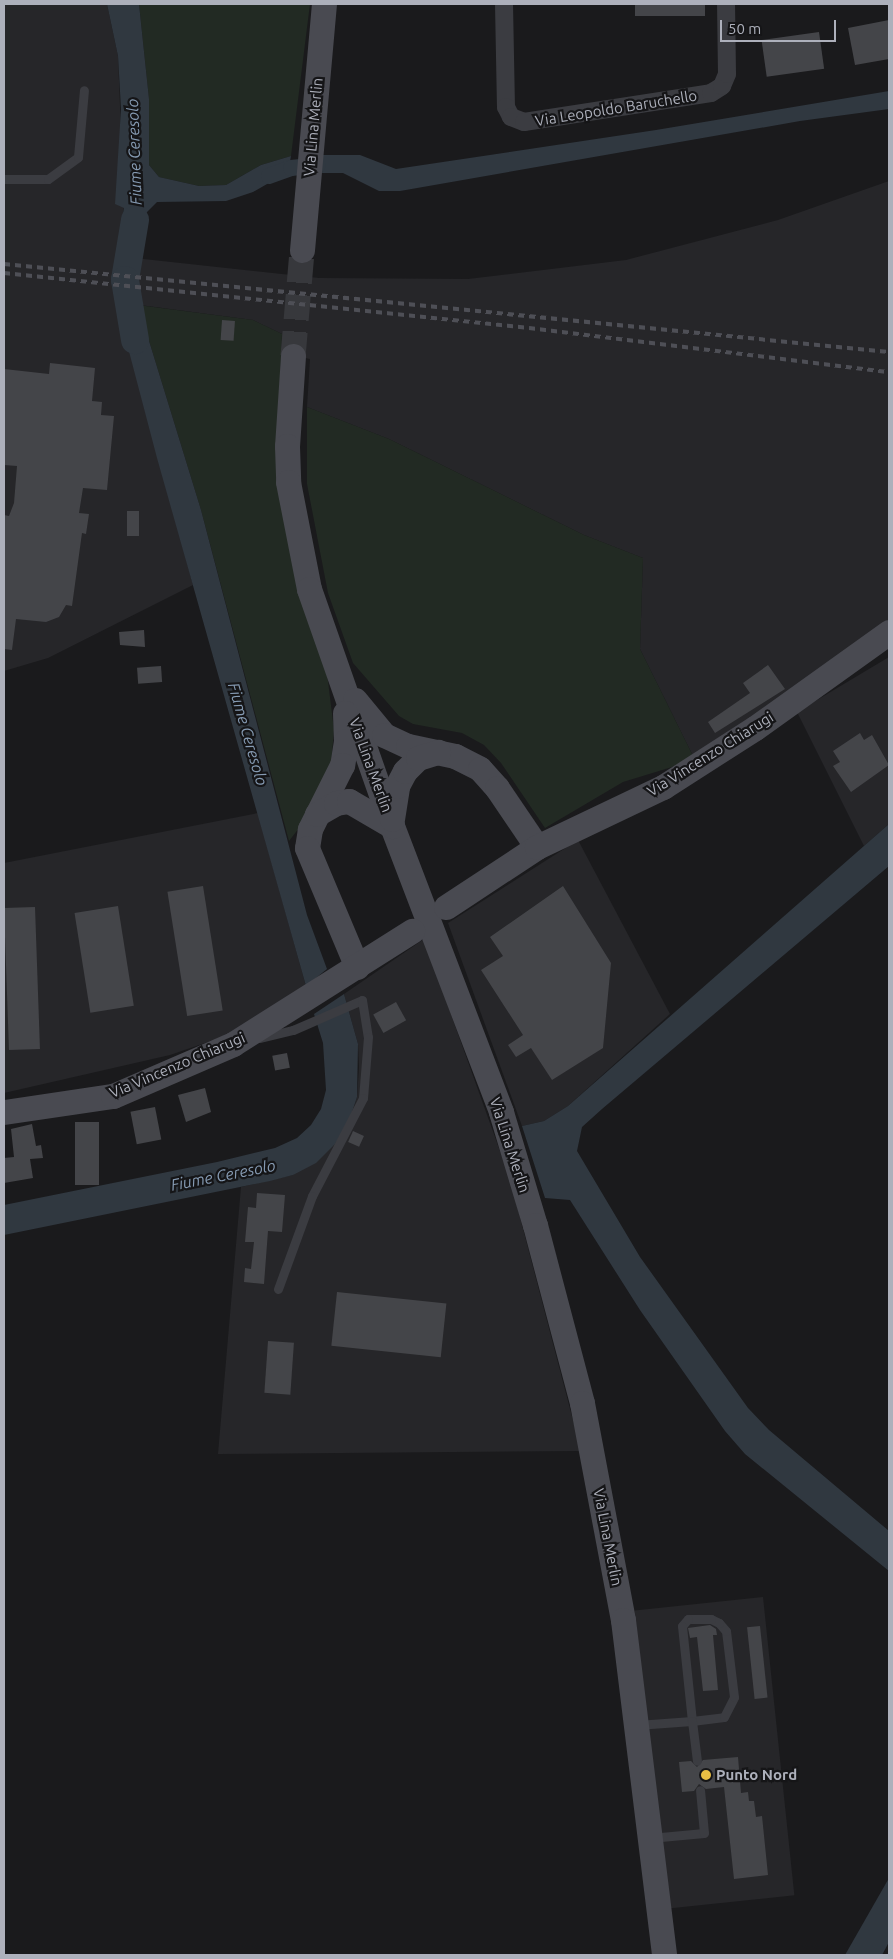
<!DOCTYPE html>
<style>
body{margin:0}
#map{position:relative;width:893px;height:1959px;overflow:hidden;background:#1a1a1c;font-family:Ubuntu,sans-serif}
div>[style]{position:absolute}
.built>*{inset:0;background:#262629;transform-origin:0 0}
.green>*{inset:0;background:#222a23}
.water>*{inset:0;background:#303840}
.canal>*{height:16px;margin:-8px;padding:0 8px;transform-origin:8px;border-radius:8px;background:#303840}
.river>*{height:28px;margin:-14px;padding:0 14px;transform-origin:14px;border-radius:14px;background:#303840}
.building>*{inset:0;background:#444549;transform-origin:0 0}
.secondary-tunnel>*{height:25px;margin-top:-12.5px;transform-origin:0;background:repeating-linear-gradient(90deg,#37383c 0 25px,transparent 0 37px)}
.lane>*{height:9px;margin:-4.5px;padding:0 4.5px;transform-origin:4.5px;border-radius:4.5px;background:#3b3c41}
.street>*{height:18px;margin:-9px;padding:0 9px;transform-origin:9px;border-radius:9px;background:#3b3c41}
.secondary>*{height:25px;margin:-12.5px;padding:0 12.5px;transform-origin:12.5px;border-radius:12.5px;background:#494a51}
.rail>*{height:4px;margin-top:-2px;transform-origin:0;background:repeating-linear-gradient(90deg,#4e4f56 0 6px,transparent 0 11px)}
.dots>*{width:14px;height:14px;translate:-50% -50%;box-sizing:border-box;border:2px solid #151517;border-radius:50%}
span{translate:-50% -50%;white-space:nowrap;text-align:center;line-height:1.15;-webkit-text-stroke:4.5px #151517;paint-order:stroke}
.street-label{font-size:15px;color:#adb0bb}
.poi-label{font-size:15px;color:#adb0bb;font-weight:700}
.left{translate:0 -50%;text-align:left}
.water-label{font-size:16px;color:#869bb3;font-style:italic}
.frame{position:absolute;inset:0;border:5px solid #adb0bb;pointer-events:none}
.scale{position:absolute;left:720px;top:20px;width:116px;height:22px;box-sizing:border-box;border:2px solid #adb0bb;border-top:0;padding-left:6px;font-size:15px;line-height:18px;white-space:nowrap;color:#adb0bb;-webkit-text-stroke:4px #151517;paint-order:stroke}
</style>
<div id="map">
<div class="built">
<div style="clip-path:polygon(4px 4px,107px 4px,118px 56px,124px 207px,116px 256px,319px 278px,468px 279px,626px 260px,778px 220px,889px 181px,889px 632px,695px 760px,640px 649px,643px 558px,584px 535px,389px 439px,307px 407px,310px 359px,281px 353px,282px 334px,253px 320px,117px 302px,193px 585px,48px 658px,4px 671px)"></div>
<div style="clip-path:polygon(889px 657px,889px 824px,864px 846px,797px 712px)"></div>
<div style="clip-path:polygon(258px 813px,306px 986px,234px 1033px,170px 1055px,4px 1093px,4px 863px)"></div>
<div style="clip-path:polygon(578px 840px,670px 1014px,568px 1106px,544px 1121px,522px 1126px,448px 923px)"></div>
<div style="clip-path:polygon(424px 939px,510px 1179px,581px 1451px,218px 1454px,241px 1187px,293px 1175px,349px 1121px,357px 1097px,359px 1067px,358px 1044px,344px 994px)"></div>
<div style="left:763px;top:1597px;width:300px;height:129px;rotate:84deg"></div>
</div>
<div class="green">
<div style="clip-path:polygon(139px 4px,310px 4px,291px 156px,261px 165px,226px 185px,199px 186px,159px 177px,149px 165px,149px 99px)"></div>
<div style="clip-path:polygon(138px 305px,253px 320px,282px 334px,279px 407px,327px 673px,334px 730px,331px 765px,306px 819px,289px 841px,201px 510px)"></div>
<div style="clip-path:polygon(307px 407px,389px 439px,584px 535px,643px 558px,640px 649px,695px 760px,623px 782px,545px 828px,501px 763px,484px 745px,462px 733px,413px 724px,399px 716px,353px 663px,328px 593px,307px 484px)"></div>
</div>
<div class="water">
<div style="clip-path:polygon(107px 4px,139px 4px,149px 99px,149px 165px,159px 177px,199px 186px,226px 185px,261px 165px,291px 156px,288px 172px,253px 192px,226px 201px,157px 202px,145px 214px,140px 258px,116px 256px,124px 208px,115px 204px,121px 109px,118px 56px)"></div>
<div style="clip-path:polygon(889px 91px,889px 109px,800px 121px,400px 191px,379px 191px,343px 173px,322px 173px,323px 155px,360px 155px,396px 169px,656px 130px)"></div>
<div style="clip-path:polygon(116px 302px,138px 305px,201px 510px,307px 915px,327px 969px,306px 986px,157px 458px)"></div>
<div style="clip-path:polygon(889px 824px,889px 866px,602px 1109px,582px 1127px,577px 1151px,640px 1257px,748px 1408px,769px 1430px,889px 1531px,889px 1571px,745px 1454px,725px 1431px,640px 1310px,570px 1200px,545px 1198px,522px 1126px,544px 1121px,568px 1106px)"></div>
<div style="clip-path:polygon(344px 994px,358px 1044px,357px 1097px,349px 1121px,335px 1144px,316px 1163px,293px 1175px,270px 1181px,4px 1235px,4px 1205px,217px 1162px,275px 1148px,297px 1138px,311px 1125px,321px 1109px,326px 1090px,323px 1043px,314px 1014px)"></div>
<div style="clip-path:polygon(889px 1878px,889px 1942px,882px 1955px,845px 1955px)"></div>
</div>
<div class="canal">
<div style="left:269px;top:176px;width:23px;rotate:-20deg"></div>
<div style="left:291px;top:168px;width:27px;rotate:-6deg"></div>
</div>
<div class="river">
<div style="left:135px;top:220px;width:61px;rotate:99.5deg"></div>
<div style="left:125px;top:280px;width:61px;rotate:80.5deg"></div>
</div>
<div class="building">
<div style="left:635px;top:4px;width:70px;height:12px"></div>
<div style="clip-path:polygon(889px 20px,889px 59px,855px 65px,848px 28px)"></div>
<div style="left:819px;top:32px;width:37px;height:58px;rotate:82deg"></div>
<div style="left:222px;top:320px;width:13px;height:20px;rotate:4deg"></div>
<div style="clip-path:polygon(50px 363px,95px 368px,92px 401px,102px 402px,101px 415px,114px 416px,107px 490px,83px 488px,79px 513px,89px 514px,86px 534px,82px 533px,72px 606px,66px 605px,59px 617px,46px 622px,16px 619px,12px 650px,4px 649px,4px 515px,9px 516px,14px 503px,17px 466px,4px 465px,4px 369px,49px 374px)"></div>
<div style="left:127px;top:511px;width:12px;height:25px"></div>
<div style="clip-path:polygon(144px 630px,145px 647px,120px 645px,119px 632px)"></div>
<div style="clip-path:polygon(768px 665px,785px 689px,715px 733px,708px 722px,750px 693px,743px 683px)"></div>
<div style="left:161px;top:666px;width:16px;height:24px;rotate:86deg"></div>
<div style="clip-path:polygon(860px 733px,864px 740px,872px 735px,889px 765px,851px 792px,833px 766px,840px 762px,833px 751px)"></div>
<div style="left:203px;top:886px;width:126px;height:36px;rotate:81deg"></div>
<div style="clip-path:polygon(563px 886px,611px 963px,603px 1048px,552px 1080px,531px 1048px,516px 1057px,508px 1045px,523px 1035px,481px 970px,503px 956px,490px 937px)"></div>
<div style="left:118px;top:906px;width:101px;height:44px;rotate:81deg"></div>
<div style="left:35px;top:907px;width:142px;height:31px;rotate:88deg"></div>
<div style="left:396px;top:1002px;width:21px;height:26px;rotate:61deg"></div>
<div style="left:287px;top:1053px;width:15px;height:15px;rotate:79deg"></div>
<div style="clip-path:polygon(205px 1088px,211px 1112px,186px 1122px,178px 1095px)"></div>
<div style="left:155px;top:1107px;width:33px;height:25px;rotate:79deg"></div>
<div style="left:75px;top:1122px;width:24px;height:63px"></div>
<div style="clip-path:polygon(32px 1124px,36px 1146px,41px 1145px,43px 1158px,30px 1159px,33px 1178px,4px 1183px,4px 1158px,14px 1157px,11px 1129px)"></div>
<div style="left:353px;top:1131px;width:12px;height:12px;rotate:24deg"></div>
<div style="clip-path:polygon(257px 1193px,285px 1195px,282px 1232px,268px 1231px,264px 1284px,244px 1282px,245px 1268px,251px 1269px,254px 1242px,245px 1242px,248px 1207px,256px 1208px)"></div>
<div style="left:337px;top:1292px;width:110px;height:54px;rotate:6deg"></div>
<div style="left:268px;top:1341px;width:26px;height:52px;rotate:4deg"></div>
<div style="clip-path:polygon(710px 1625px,716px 1629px,717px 1635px,713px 1635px,718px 1690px,703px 1691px,697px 1637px,690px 1638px,688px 1628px)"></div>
<div style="left:760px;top:1626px;width:72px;height:13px;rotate:84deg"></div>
<div style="clip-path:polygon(738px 1757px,741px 1793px,748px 1792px,749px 1801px,754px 1801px,756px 1817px,762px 1816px,768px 1875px,734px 1879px,724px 1787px,706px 1789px,699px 1784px,694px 1791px,682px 1792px,679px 1762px,691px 1761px,697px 1767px,703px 1760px)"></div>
</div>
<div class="secondary-tunnel">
<div style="left:293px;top:356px;width:106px;rotate:-85.1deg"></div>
</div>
<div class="lane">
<div style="left:4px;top:179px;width:44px"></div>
<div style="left:48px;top:179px;width:37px;rotate:-36deg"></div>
<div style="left:78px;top:157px;width:67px;rotate:-84.9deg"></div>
<div style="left:260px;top:1038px;width:34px;rotate:-14deg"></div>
<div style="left:293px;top:1030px;width:75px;rotate:-23.5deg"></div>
<div style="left:362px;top:1000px;width:37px;rotate:81deg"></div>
<div style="left:368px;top:1037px;width:61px;rotate:94.7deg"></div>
<div style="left:363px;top:1098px;width:110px;rotate:117.5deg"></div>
<div style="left:312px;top:1196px;width:99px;rotate:110.1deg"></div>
<div style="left:637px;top:1725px;width:55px;rotate:-4.2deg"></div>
<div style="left:692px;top:1721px;width:32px;rotate:-7deg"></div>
<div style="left:724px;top:1717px;width:22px;rotate:-63deg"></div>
<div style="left:734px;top:1697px;width:66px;rotate:-96.9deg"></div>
<div style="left:726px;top:1631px;width:11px;rotate:-131deg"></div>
<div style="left:719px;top:1623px;width:9px;rotate:-153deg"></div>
<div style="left:711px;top:1619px;width:23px;rotate:180deg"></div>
<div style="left:688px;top:1619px;width:9px;rotate:131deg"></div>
<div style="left:682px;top:1626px;width:96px;rotate:84deg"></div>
<div style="left:692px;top:1721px;width:40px;rotate:82.9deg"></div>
<div style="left:650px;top:1838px;width:54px;rotate:-5.3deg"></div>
<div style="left:704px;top:1833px;width:43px;rotate:-95.3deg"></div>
</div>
<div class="street">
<div style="left:504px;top:4px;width:103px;rotate:88.9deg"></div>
<div style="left:506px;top:107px;width:11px;rotate:63deg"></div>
<div style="left:511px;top:117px;width:14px;rotate:21deg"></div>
<div style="left:524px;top:122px;width:189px;rotate:-8.8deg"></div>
<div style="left:711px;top:93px;width:13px;rotate:-32deg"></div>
<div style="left:722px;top:86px;width:13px;rotate:-67deg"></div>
<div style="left:727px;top:74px;width:70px;rotate:-90.8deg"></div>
</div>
<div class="secondary">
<div style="left:302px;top:250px;width:247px;rotate:-84.9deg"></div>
<div style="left:293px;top:356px;width:90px;rotate:93.8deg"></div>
<div style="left:287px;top:446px;width:36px;rotate:88deg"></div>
<div style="left:288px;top:482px;width:109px;rotate:78.9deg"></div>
<div style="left:309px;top:589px;width:251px;rotate:70.7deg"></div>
<div style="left:392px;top:826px;width:306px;rotate:69.1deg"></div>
<div style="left:501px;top:1112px;width:118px;rotate:73.3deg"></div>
<div style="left:535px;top:1225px;width:184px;rotate:75.2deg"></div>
<div style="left:582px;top:1403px;width:221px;rotate:79.3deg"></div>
<div style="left:623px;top:1620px;width:337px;rotate:83deg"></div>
<div style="left:355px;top:700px;width:45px;rotate:50.4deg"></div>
<div style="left:384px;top:735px;width:26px;rotate:25deg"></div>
<div style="left:408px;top:746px;width:48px;rotate:12deg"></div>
<div style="left:455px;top:756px;width:28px;rotate:27deg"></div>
<div style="left:480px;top:769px;width:25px;rotate:48deg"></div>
<div style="left:497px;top:788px;width:71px;rotate:55.9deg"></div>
<div style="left:345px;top:713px;width:28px;rotate:88deg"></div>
<div style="left:346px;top:741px;width:24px;rotate:99deg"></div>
<div style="left:342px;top:765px;width:72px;rotate:116.6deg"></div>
<div style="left:310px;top:829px;width:19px;rotate:99deg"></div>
<div style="left:307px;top:848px;width:129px;rotate:67.2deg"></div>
<div style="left:317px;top:814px;width:22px;rotate:-30deg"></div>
<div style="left:336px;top:803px;width:13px;rotate:-9deg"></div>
<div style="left:349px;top:801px;width:50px;rotate:30.2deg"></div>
<div style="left:392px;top:819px;width:33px;rotate:-81deg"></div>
<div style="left:397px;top:786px;width:17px;rotate:-62deg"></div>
<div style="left:405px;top:771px;width:18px;rotate:-45deg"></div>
<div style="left:418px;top:758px;width:21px;rotate:-17deg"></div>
<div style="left:446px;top:907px;width:109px;rotate:-33.4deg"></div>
<div style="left:537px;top:847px;width:140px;rotate:-25.5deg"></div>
<div style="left:663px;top:787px;width:109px;rotate:-32.7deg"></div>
<div style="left:755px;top:728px;width:165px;rotate:-35.6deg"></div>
<div style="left:4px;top:1112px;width:110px;rotate:-8.4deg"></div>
<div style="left:113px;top:1096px;width:131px;rotate:-23.4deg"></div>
<div style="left:233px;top:1044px;width:212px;rotate:-32.3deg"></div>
</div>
<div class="rail">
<div style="left:4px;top:264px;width:889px;rotate:5.68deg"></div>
<div style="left:4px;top:273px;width:528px;rotate:5.98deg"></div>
<div style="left:529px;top:328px;width:363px;rotate:7deg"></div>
</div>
<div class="dots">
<div style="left:706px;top:1775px;background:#e9be44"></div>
</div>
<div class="street-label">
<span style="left:616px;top:108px;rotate:-9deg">Via Leopoldo Baruchello</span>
<span style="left:313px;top:127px;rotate:-85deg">Via Lina Merlin</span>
<span style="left:710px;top:754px;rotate:-32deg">Via Vincenzo Chiarugi</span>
<span style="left:371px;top:765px;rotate:70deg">Via Lina Merlin</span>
<span style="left:177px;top:1065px;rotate:-23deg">Via Vincenzo Chiarugi</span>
<span style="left:510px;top:1145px;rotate:72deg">Via Lina Merlin</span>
<span style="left:608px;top:1537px;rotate:79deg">Via Lina Merlin</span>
</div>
<div class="poi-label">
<span class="left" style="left:716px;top:1775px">Punto Nord</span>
</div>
<div class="water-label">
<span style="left:134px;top:152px;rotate:-92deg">Fiume Ceresolo</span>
<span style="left:248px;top:734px;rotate:74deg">Fiume Ceresolo</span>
<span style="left:223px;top:1175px;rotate:-11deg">Fiume Ceresolo</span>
</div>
<div class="frame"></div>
<div class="scale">50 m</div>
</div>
